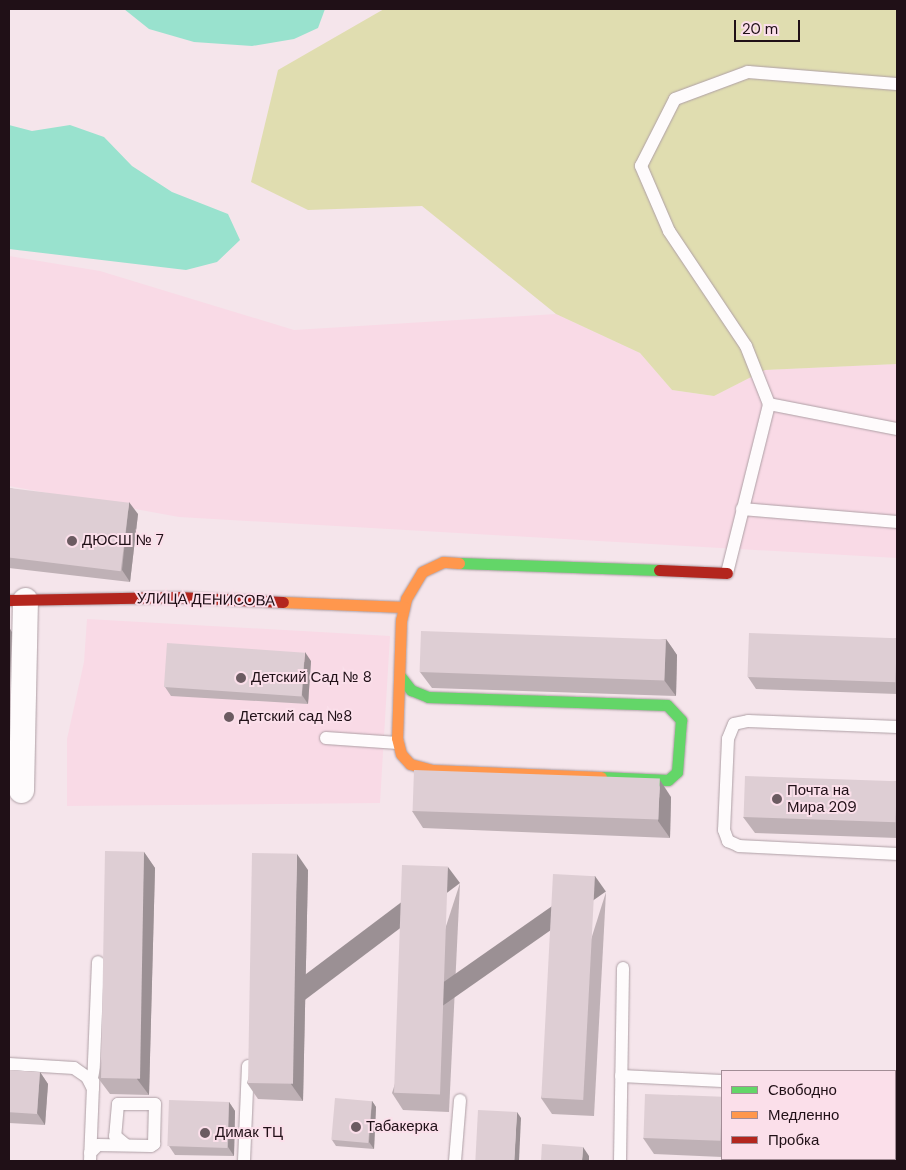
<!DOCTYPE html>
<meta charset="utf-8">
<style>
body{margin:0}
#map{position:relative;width:906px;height:1170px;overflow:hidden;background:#f5e5eb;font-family:"DM Sans",sans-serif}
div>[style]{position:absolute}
.built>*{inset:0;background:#f9dae6}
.green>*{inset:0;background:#e0ddb0}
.water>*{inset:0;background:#99e2ce}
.roads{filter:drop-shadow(0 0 1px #ae9fa5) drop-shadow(0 0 1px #ae9fa5)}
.lane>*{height:12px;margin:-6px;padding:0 6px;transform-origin:6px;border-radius:6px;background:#fefbfc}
.street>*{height:25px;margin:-12.5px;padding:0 12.5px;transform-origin:12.5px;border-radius:12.5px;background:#fefbfc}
.fast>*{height:11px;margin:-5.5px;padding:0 5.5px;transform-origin:5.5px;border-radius:5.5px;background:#63d668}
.slow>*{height:11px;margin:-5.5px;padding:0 5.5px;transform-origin:5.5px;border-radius:5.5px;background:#ff974d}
.jam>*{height:11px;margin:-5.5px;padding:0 5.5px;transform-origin:5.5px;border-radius:5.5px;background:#b3261e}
.wall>*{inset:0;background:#bfb1b6}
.shaded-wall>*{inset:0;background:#9b9094;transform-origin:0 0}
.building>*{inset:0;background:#deced4;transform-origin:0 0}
.dots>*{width:14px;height:14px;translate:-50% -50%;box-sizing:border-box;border:2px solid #fbdfea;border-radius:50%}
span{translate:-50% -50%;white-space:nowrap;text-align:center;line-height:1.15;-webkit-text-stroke:4px #fbdfea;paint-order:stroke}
.poi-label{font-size:15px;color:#201017}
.left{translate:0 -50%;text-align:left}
.street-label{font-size:15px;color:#201017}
.frame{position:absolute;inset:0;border:10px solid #201017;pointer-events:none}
.legend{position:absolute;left:721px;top:1070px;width:175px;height:90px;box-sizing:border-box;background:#fbdfea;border:1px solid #a38c96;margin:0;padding:6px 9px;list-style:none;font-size:15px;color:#201017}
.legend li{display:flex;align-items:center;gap:10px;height:25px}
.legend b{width:25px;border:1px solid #a38c96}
.scale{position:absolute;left:734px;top:20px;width:66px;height:22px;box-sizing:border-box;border:2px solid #201017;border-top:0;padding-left:6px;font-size:15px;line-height:18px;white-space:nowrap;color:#201017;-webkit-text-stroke:4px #fbdfea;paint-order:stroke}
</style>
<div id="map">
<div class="built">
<div style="clip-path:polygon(9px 256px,100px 271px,294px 330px,556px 314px,640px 353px,672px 390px,714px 396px,765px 370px,897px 364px,897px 558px,179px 517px,9px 486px)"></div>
<div style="clip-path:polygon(87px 619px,390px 636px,380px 803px,67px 806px,67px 739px,84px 662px)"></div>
</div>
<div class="green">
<div style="clip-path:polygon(384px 9px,897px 9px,897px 364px,765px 370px,714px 396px,672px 390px,640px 353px,556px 314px,422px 206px,308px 210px,251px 182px,278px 70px)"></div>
</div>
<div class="water">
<div style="clip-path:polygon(124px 9px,325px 9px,318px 28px,294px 39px,252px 46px,194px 42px,149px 29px)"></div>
<div style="clip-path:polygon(9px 125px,32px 131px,70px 125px,104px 137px,132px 166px,172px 192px,228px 214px,240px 240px,217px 262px,186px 270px,9px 249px)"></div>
</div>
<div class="roads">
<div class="lane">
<div style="left:769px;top:404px;width:130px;rotate:11.1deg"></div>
<div style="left:742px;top:509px;width:156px;rotate:4.8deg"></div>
<div style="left:727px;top:573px;width:174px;rotate:-76deg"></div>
<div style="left:769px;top:404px;width:62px;rotate:-111.6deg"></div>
<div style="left:746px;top:346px;width:138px;rotate:-123.8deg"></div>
<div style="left:669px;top:231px;width:71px;rotate:-113.3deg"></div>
<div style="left:641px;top:166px;width:75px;rotate:-63.1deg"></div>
<div style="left:675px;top:99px;width:78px;rotate:-20.3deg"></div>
<div style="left:748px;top:72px;width:149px;rotate:4.6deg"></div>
<div style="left:897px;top:727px;width:149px;rotate:-177.7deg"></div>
<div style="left:748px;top:721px;width:14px;rotate:168deg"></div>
<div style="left:734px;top:724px;width:16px;rotate:112deg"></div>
<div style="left:728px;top:739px;width:91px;rotate:92.5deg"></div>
<div style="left:724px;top:830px;width:12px;rotate:70deg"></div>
<div style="left:728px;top:841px;width:12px;rotate:24deg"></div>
<div style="left:739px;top:846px;width:158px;rotate:2.9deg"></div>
<div style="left:326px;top:738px;width:72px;rotate:4deg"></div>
<div style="left:9px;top:1064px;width:65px;rotate:3.5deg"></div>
<div style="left:74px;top:1068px;width:16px;rotate:35deg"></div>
<div style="left:87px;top:1077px;width:13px;rotate:63deg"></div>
<div style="left:621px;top:1076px;width:101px;rotate:2.8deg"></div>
<div style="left:895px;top:1089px;width:2px;rotate:27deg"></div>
<div style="left:90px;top:1153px;width:11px;rotate:-45deg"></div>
<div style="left:98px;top:1145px;width:53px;rotate:1.1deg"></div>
<div style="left:151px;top:1146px;width:4px;rotate:-34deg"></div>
<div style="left:154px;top:1144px;width:40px;rotate:-88.6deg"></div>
<div style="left:155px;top:1104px;width:37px;rotate:180deg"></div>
<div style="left:118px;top:1104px;width:32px;rotate:95deg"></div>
<div style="left:115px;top:1136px;width:14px;rotate:39deg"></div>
<div style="left:90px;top:1161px;width:199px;rotate:-87.7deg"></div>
<div style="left:244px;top:1161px;width:95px;rotate:-87.6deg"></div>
<div style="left:455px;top:1161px;width:61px;rotate:-85.3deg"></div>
<div style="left:620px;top:1161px;width:193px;rotate:-89.1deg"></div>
</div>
<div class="street">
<div style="left:21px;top:790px;width:190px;rotate:-88.8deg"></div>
</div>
<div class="fast">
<div style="left:459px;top:563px;width:200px;rotate:2deg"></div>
<div style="left:400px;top:676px;width:18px;rotate:52deg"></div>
<div style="left:411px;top:690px;width:18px;rotate:22deg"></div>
<div style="left:428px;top:697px;width:239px;rotate:1.9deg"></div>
<div style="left:667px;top:705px;width:21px;rotate:47deg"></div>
<div style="left:681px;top:720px;width:52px;rotate:94.4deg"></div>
<div style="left:677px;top:772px;width:12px;rotate:138deg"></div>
<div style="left:668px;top:780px;width:67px;rotate:-177.4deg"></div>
</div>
<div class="slow">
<div style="left:459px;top:563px;width:16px;rotate:-176deg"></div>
<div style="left:443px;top:562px;width:23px;rotate:155deg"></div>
<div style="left:422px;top:572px;width:31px;rotate:121deg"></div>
<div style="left:406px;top:599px;width:22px;rotate:103deg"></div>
<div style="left:401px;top:620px;width:118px;rotate:91.9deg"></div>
<div style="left:397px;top:738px;width:16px;rotate:76deg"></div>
<div style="left:401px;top:754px;width:13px;rotate:48deg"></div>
<div style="left:410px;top:764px;width:23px;rotate:15deg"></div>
<div style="left:432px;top:770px;width:169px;rotate:2.4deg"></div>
<div style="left:283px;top:602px;width:121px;rotate:2.4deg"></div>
</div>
<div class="jam">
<div style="left:659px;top:570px;width:68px;rotate:2.5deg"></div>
<div style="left:9px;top:600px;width:168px;rotate:-1deg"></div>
<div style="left:177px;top:597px;width:106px;rotate:2.7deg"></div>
</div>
</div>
<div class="wall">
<div style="clip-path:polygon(9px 488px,138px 514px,130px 582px,9px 568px)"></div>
<div style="clip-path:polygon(897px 638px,897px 694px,756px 689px,748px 677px)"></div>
<div style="clip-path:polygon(666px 639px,677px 655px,676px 696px,432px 688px,420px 672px)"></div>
<div style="clip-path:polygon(311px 661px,308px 704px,171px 696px,165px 687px)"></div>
<div style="clip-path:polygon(897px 781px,897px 838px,755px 833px,743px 817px)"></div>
<div style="clip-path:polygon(671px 797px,670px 838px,423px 828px,412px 811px)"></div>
<div style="clip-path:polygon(144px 852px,155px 868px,149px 1095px,110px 1094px,98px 1078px)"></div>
<div style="clip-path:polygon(308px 870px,303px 1101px,258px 1099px,247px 1083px)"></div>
<div style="clip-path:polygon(460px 883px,449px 1112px,403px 1110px,392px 1093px)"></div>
<div style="clip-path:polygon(606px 892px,594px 1116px,552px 1114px,541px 1098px)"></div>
<div style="clip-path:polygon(9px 1070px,40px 1072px,48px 1084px,45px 1125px,9px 1123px)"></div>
<div style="clip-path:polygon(722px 1097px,722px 1157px,654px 1154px,643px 1138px)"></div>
<div style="clip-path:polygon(372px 1101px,376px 1107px,374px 1149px,336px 1146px,332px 1140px)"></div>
<div style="clip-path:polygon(229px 1102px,235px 1111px,234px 1156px,175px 1155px,169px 1146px)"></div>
<div style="clip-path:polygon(777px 1159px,889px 1159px,889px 1161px,844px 1161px)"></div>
</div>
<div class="shaded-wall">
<div style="clip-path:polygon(129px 502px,138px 514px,130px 582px,122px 570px)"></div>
<div style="clip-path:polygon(9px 627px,12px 632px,9px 712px)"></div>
<div style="clip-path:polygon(666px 639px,677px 655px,676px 696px,664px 680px)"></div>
<div style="clip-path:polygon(305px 652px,311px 661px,308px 704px,302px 695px)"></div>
<div style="clip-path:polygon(660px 780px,671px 797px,670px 838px,658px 821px)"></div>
<div style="clip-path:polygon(144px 852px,155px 868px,149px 1095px,137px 1079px)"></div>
<div style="clip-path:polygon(297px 854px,308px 870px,303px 1101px,291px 1084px)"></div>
<div style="left:448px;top:867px;width:20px;height:228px;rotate:53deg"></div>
<div style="left:595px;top:876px;width:19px;height:224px;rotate:55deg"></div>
<div style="clip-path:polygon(40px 1072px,48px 1084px,45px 1125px,37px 1113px)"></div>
<div style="clip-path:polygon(372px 1101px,376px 1107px,374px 1149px,369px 1142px)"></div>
<div style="clip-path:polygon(229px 1102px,235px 1111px,234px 1156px,228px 1147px)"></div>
<div style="clip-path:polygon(517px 1112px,521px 1118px,519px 1161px,514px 1161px)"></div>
<div style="clip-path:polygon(583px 1147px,589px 1156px,589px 1161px,582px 1161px)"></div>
</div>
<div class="building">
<div style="left:9px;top:488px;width:121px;height:69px;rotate:7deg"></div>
<div style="left:421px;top:631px;width:245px;height:41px;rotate:2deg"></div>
<div style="left:749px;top:633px;width:148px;height:44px;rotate:2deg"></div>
<div style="left:167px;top:643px;width:138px;height:44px;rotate:4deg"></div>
<div style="left:414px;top:770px;width:246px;height:41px;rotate:2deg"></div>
<div style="left:745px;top:776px;width:152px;height:41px;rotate:2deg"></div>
<div style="left:105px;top:851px;width:39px;height:227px;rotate:1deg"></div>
<div style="left:252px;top:853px;width:45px;height:230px;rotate:1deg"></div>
<div style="left:402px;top:865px;width:46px;height:228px;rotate:2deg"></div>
<div style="left:553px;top:874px;width:42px;height:224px;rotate:3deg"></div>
<div style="left:9px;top:1070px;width:31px;height:42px;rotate:4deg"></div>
<div style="left:645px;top:1094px;width:77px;height:44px;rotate:2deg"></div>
<div style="left:335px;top:1098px;width:37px;height:42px;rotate:5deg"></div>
<div style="left:169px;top:1100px;width:60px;height:46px;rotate:2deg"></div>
<div style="left:478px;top:1110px;width:39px;height:51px;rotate:3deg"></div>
<div style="clip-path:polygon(542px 1144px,583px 1147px,582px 1161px,541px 1161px)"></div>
</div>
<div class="dots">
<div style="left:72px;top:541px;background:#6b5b61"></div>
<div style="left:241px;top:678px;background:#6b5b61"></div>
<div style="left:229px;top:717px;background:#6b5b61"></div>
<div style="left:777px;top:799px;background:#6b5b61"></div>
<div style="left:356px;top:1127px;background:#6b5b61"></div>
<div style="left:205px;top:1133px;background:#6b5b61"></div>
</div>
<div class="poi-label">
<span class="left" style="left:82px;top:541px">ДЮСШ № 7</span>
<span class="left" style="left:251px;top:678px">Детский Сад № 8</span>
<span class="left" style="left:239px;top:717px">Детский сад №8</span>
<span class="left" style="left:787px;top:799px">Почта на<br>Мира 209</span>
<span class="left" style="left:366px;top:1127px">Табакерка</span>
<span class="left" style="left:215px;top:1133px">Димак ТЦ</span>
</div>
<div class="street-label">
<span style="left:206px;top:600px;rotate:1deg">УЛИЦА ДЕНИСОВА</span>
</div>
<div class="frame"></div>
<ul class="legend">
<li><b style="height:6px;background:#63d668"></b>Свободно</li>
<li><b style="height:6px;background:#ff974d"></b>Медленно</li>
<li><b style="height:6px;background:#b3261e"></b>Пробка</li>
</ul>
<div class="scale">20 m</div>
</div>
